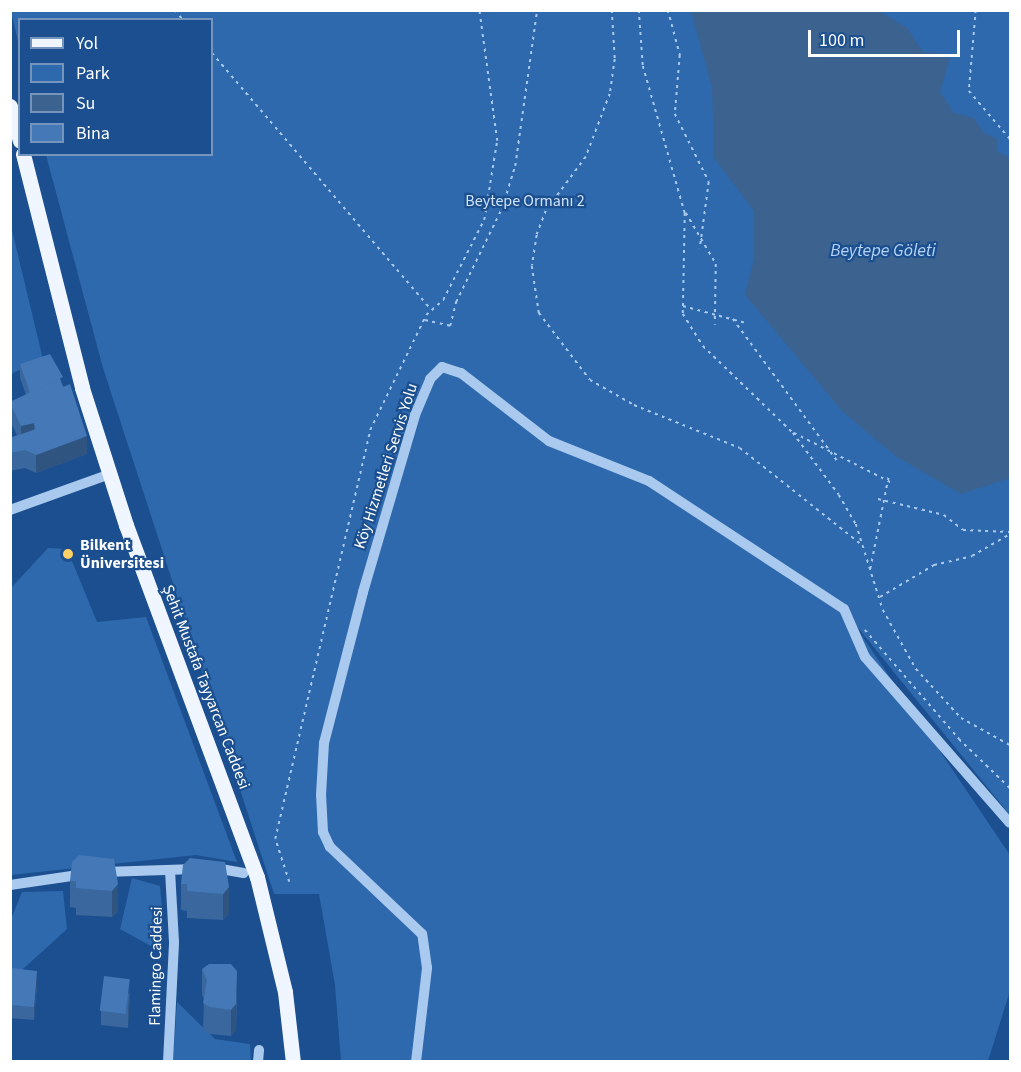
<!DOCTYPE html>
<meta charset="utf-8">
<style>
body{margin:0}
#map{position:relative;width:1021px;height:1072px;overflow:hidden;background:#1b4f8f;font-family:"Source Sans 3",sans-serif}
div>[style]{position:absolute}
.green>*{inset:0;background:#2e69ad}
.water>*{inset:0;background:#3c6290}
.path>*{height:1.5px;margin-top:-0.75px;transform-origin:0;background:repeating-linear-gradient(90deg,#a9c9ee 0 3px,transparent 0 7.5px)}
.minor>*{height:10px;margin:-5px;padding:0 5px;transform-origin:5px;border-radius:5px;background:#a9c9ee}
.major>*{height:15px;margin:-7.5px;padding:0 7.5px;transform-origin:7.5px;border-radius:7.5px;background:#f0f6ff}
.wall>*{inset:0;background:#3a679d}
.shaded-wall>*{inset:0;background:#305480}
.building>*{inset:0;background:#4478b7;transform-origin:0 0}
.dots>*{width:16px;height:16px;translate:-50% -50%;box-sizing:border-box;border:3px solid #1b4f8f;border-radius:50%}
span{translate:-50% -50%;white-space:nowrap;text-align:center;line-height:1.15;-webkit-text-stroke:4.5px #1b4f8f;paint-order:stroke}
.park-label{font-size:16px;color:#cfe3fa}
.street-label{font-size:16px;color:#fff}
.poi-label{font-size:16px;color:#fff;font-weight:700}
.left{translate:0 -50%;text-align:left}
.water-label{font-size:18px;color:#b5d3f5;font-style:italic}
.frame{position:absolute;inset:0;border:12px solid #fff;pointer-events:none}
.legend{position:absolute;left:18px;top:18px;width:195px;height:138px;box-sizing:border-box;background:#1b4f8f;border:2px solid #7695bc;margin:0;padding:8px 10px;list-style:none;font-size:18px;color:#fff}
.legend li{display:flex;align-items:center;gap:12px;height:30px}
.legend b{width:30px;border:2px solid #7695bc}
.scale{position:absolute;left:808px;top:30px;width:152px;height:27px;box-sizing:border-box;border:3px solid #fff;border-top:0;padding-left:8px;font-size:18px;line-height:21px;white-space:nowrap;color:#fff;-webkit-text-stroke:4px #1b4f8f;paint-order:stroke}
</style>
<div id="map">
<div class="green">
<div style="clip-path:polygon(11px 11px,1010px 11px,1010px 815px,850px 618px,1010px 855px,1010px 991px,988px 1061px,341px 1061px,335px 985px,319px 894px,274px 894px,103px 368px,46px 155px,212px 154px,212px 20px,20px 20px,19px 46px)"></div>
<div style="clip-path:polygon(10px 222px,43px 359px,11px 374px,10px 374px)"></div>
<div style="clip-path:polygon(48px 548px,67px 549px,97px 622px,146px 617px,237px 862px,196px 855px,11px 875px,11px 588px)"></div>
<div style="clip-path:polygon(132px 878px,160px 886px,164px 930px,158px 950px,120px 929px)"></div>
<div style="clip-path:polygon(63px 891px,67px 929px,11px 980px,11px 919px,22px 892px)"></div>
<div style="clip-path:polygon(177px 1002px,215px 1039px,250px 1044px,251px 1061px,173px 1062px)"></div>
</div>
<div class="water">
<div style="clip-path:polygon(691px 11px,879px 11px,907px 28px,923px 52px,951px 54px,940px 92px,954px 113px,974px 118px,983px 132px,997px 139px,998px 152px,1010px 158px,1010px 478px,961px 494px,897px 457px,843px 412px,745px 295px,754px 259px,754px 211px,714px 158px,712px 88px)"></div>
</div>
<div class="path">
<div style="left:175px;top:10px;width:13px;rotate:51deg"></div>
<div style="left:612px;top:10px;width:49px;rotate:86.5deg"></div>
<div style="left:615px;top:59px;width:35px;rotate:98deg"></div>
<div style="left:610px;top:94px;width:67px;rotate:110.9deg"></div>
<div style="left:586px;top:157px;width:67px;rotate:126.5deg"></div>
<div style="left:546px;top:211px;width:26px;rotate:111deg"></div>
<div style="left:537px;top:235px;width:31px;rotate:99deg"></div>
<div style="left:532px;top:266px;width:48px;rotate:81.5deg"></div>
<div style="left:539px;top:313px;width:84px;rotate:52.7deg"></div>
<div style="left:590px;top:380px;width:51px;rotate:29.6deg"></div>
<div style="left:634px;top:405px;width:114px;rotate:22.1deg"></div>
<div style="left:740px;top:448px;width:156px;rotate:38.5deg"></div>
<div style="left:639px;top:10px;width:56px;rotate:85.9deg"></div>
<div style="left:643px;top:66px;width:153px;rotate:74.1deg"></div>
<div style="left:685px;top:213px;width:101px;rotate:91.1deg"></div>
<div style="left:683px;top:314px;width:38px;rotate:58deg"></div>
<div style="left:703px;top:346px;width:125px;rotate:44deg"></div>
<div style="left:793px;top:433px;width:77px;rotate:53.4deg"></div>
<div style="left:839px;top:495px;width:34px;rotate:60deg"></div>
<div style="left:856px;top:524px;width:90px;rotate:72.6deg"></div>
<div style="left:883px;top:610px;width:68px;rotate:60.8deg"></div>
<div style="left:916px;top:669px;width:67px;rotate:47.4deg"></div>
<div style="left:961px;top:718px;width:56px;rotate:28.9deg"></div>
<div style="left:668px;top:10px;width:47px;rotate:75.1deg"></div>
<div style="left:680px;top:55px;width:59px;rotate:94.8deg"></div>
<div style="left:675px;top:114px;width:76px;rotate:63.4deg"></div>
<div style="left:709px;top:182px;width:68px;rotate:97.7deg"></div>
<div style="left:976px;top:10px;width:81px;rotate:94.9deg"></div>
<div style="left:969px;top:91px;width:63px;rotate:49.5deg"></div>
<div style="left:212px;top:53px;width:337px;rotate:49.5deg"></div>
<div style="left:686px;top:213px;width:59px;rotate:59.5deg"></div>
<div style="left:716px;top:264px;width:61px;rotate:90.9deg"></div>
<div style="left:683px;top:306px;width:65px;rotate:15.1deg"></div>
<div style="left:733px;top:319px;width:177px;rotate:53.7deg"></div>
<div style="left:425px;top:320px;width:26px;rotate:13deg"></div>
<div style="left:450px;top:326px;width:25px;rotate:-76deg"></div>
<div style="left:456px;top:302px;width:105px;rotate:-63.9deg"></div>
<div style="left:502px;top:208px;width:44px;rotate:-72.8deg"></div>
<div style="left:515px;top:166px;width:158px;rotate:-82deg"></div>
<div style="left:794px;top:433px;width:110px;rotate:27deg"></div>
<div style="left:878px;top:499px;width:68px;rotate:13.6deg"></div>
<div style="left:944px;top:515px;width:24px;rotate:38deg"></div>
<div style="left:963px;top:530px;width:47px;rotate:2.4deg"></div>
<div style="left:870px;top:569px;width:97px;rotate:-78.7deg"></div>
<div style="left:880px;top:597px;width:63px;rotate:-30.7deg"></div>
<div style="left:934px;top:565px;width:39px;rotate:-13deg"></div>
<div style="left:972px;top:556px;width:44px;rotate:-30.1deg"></div>
<div style="left:865px;top:630px;width:144px;rotate:49.2deg"></div>
<div style="left:959px;top:739px;width:71px;rotate:43.9deg"></div>
<div style="left:289px;top:882px;width:45px;rotate:-108deg"></div>
<div style="left:275px;top:839px;width:420px;rotate:-76.9deg"></div>
<div style="left:370px;top:430px;width:128px;rotate:-64deg"></div>
<div style="left:426px;top:315px;width:23px;rotate:-41deg"></div>
<div style="left:443px;top:300px;width:90px;rotate:-62.9deg"></div>
<div style="left:484px;top:220px;width:80px;rotate:-80.7deg"></div>
<div style="left:497px;top:141px;width:132px;rotate:-97.8deg"></div>
</div>
<div class="minor">
<div style="left:10px;top:510px;width:106px;rotate:-19.8deg"></div>
<div style="left:215px;top:868px;width:29px;rotate:10deg"></div>
<div style="left:104px;top:872px;width:92px;rotate:-1.9deg"></div>
<div style="left:10px;top:885px;width:76px;rotate:-8.3deg"></div>
<div style="left:168px;top:1062px;width:120px;rotate:-87.1deg"></div>
<div style="left:174px;top:942px;width:72px;rotate:-93.2deg"></div>
<div style="left:258px;top:1062px;width:12px;rotate:-85deg"></div>
<div style="left:416px;top:1062px;width:95px;rotate:-83.3deg"></div>
<div style="left:427px;top:968px;width:34px;rotate:-98deg"></div>
<div style="left:422px;top:934px;width:127px;rotate:-136.6deg"></div>
<div style="left:330px;top:847px;width:17px;rotate:-115deg"></div>
<div style="left:323px;top:832px;width:37px;rotate:-93deg"></div>
<div style="left:321px;top:795px;width:52px;rotate:-86.7deg"></div>
<div style="left:324px;top:743px;width:156px;rotate:-75.5deg"></div>
<div style="left:363px;top:592px;width:184px;rotate:-73.6deg"></div>
<div style="left:415px;top:415px;width:39px;rotate:-67deg"></div>
<div style="left:430px;top:379px;width:17px;rotate:-45deg"></div>
<div style="left:442px;top:367px;width:20px;rotate:18deg"></div>
<div style="left:461px;top:373px;width:111px;rotate:37.7deg"></div>
<div style="left:549px;top:441px;width:108px;rotate:21.8deg"></div>
<div style="left:649px;top:481px;width:233px;rotate:33.3deg"></div>
<div style="left:844px;top:609px;width:52px;rotate:66.4deg"></div>
<div style="left:865px;top:657px;width:220px;rotate:48.9deg"></div>
</div>
<div class="major">
<div style="left:10px;top:106px;width:36px;rotate:74deg"></div>
<div style="left:23px;top:154px;width:241px;rotate:75.8deg"></div>
<div style="left:82px;top:388px;width:144px;rotate:72.2deg"></div>
<div style="left:126px;top:525px;width:376px;rotate:69.6deg"></div>
<div style="left:257px;top:877px;width:118px;rotate:76.3deg"></div>
<div style="left:285px;top:992px;width:70px;rotate:83.5deg"></div>
</div>
<div class="wall">
<div style="clip-path:polygon(20px 364px,63px 385px,87px 454px,36px 473px,25px 468px,10px 471px,10px 438px,17px 435px,12px 425px,10px 425px,10px 402px,26px 395px,20px 378px)"></div>
<div style="clip-path:polygon(114px 859px,118px 911px,112px 917px,76px 915px,76px 908px,70px 907px,70px 881px)"></div>
<div style="clip-path:polygon(225px 862px,229px 914px,223px 920px,187px 918px,187px 911px,181px 910px,181px 884px)"></div>
<div style="clip-path:polygon(202px 969px,237px 997px,236px 1030px,231px 1036px,210px 1034px,203px 1029px,204px 999px,202px 995px)"></div>
<div style="clip-path:polygon(10px 980px,37px 985px,34px 1020px,10px 1018px)"></div>
<div style="clip-path:polygon(130px 992px,128px 1028px,101px 1025px,101px 1011px)"></div>
</div>
<div class="shaded-wall">
<div style="clip-path:polygon(34px 423px,34px 441px,21px 444px,21px 426px)"></div>
<div style="clip-path:polygon(87px 436px,87px 454px,36px 473px,36px 455px)"></div>
<div style="clip-path:polygon(118px 884px,118px 911px,112px 917px,112px 891px)"></div>
<div style="clip-path:polygon(229px 887px,229px 914px,223px 920px,223px 894px)"></div>
<div style="clip-path:polygon(37px 971px,37px 985px,34px 1020px,34px 1007px)"></div>
<div style="clip-path:polygon(237px 971px,236px 1030px,231px 1036px,231px 1010px)"></div>
<div style="clip-path:polygon(130px 979px,130px 992px,128px 1028px,128px 1014px)"></div>
</div>
<div class="building">
<div style="clip-path:polygon(50px 354px,63px 377px,30px 393px,20px 364px)"></div>
<div style="clip-path:polygon(60px 378px,63px 387px,70px 384px,87px 436px,36px 455px,25px 450px,10px 453px,10px 438px,36px 429px,34px 423px,21px 426px,12px 407px,10px 407px,10px 402px)"></div>
<div style="clip-path:polygon(79px 855px,114px 859px,118px 884px,112px 891px,76px 888px,76px 881px,70px 881px,72px 862px)"></div>
<div style="clip-path:polygon(190px 858px,225px 862px,229px 887px,223px 894px,187px 891px,187px 884px,181px 884px,183px 865px)"></div>
<div style="clip-path:polygon(209px 964px,231px 964px,237px 971px,236px 1004px,231px 1010px,210px 1007px,203px 1003px,207px 980px,202px 969px)"></div>
<div style="clip-path:polygon(12px 968px,37px 971px,34px 1007px,10px 1005px,10px 980px)"></div>
<div style="left:104px;top:976px;width:26px;height:35px;rotate:7deg"></div>
</div>
<div class="dots">
<div style="left:68px;top:554px;background:#ffd166"></div>
</div>
<div class="park-label">
<span style="left:525px;top:201px">Beytepe Ormanı 2</span>
</div>
<div class="street-label">
<span style="left:386px;top:466px;rotate:-72deg">Köy Hizmetleri Servis Yolu</span>
<span style="left:206px;top:687px;rotate:69deg">Şehit Mustafa Tayyarcan Caddesi</span>
<span style="left:156px;top:966px;rotate:-89deg">Flamingo Caddesi</span>
</div>
<div class="poi-label">
<span class="left" style="left:80px;top:554px">Bilkent<br>Üniversitesi</span>
</div>
<div class="water-label">
<span style="left:883px;top:251px">Beytepe Göleti</span>
</div>
<div class="frame"></div>
<ul class="legend">
<li><b style="height:8px;background:#f0f6ff"></b>Yol</li>
<li><b style="height:16px;background:#2e69ad"></b>Park</li>
<li><b style="height:16px;background:#3c6290"></b>Su</li>
<li><b style="height:16px;background:#4478b7"></b>Bina</li>
</ul>
<div class="scale">100 m</div>
</div>
